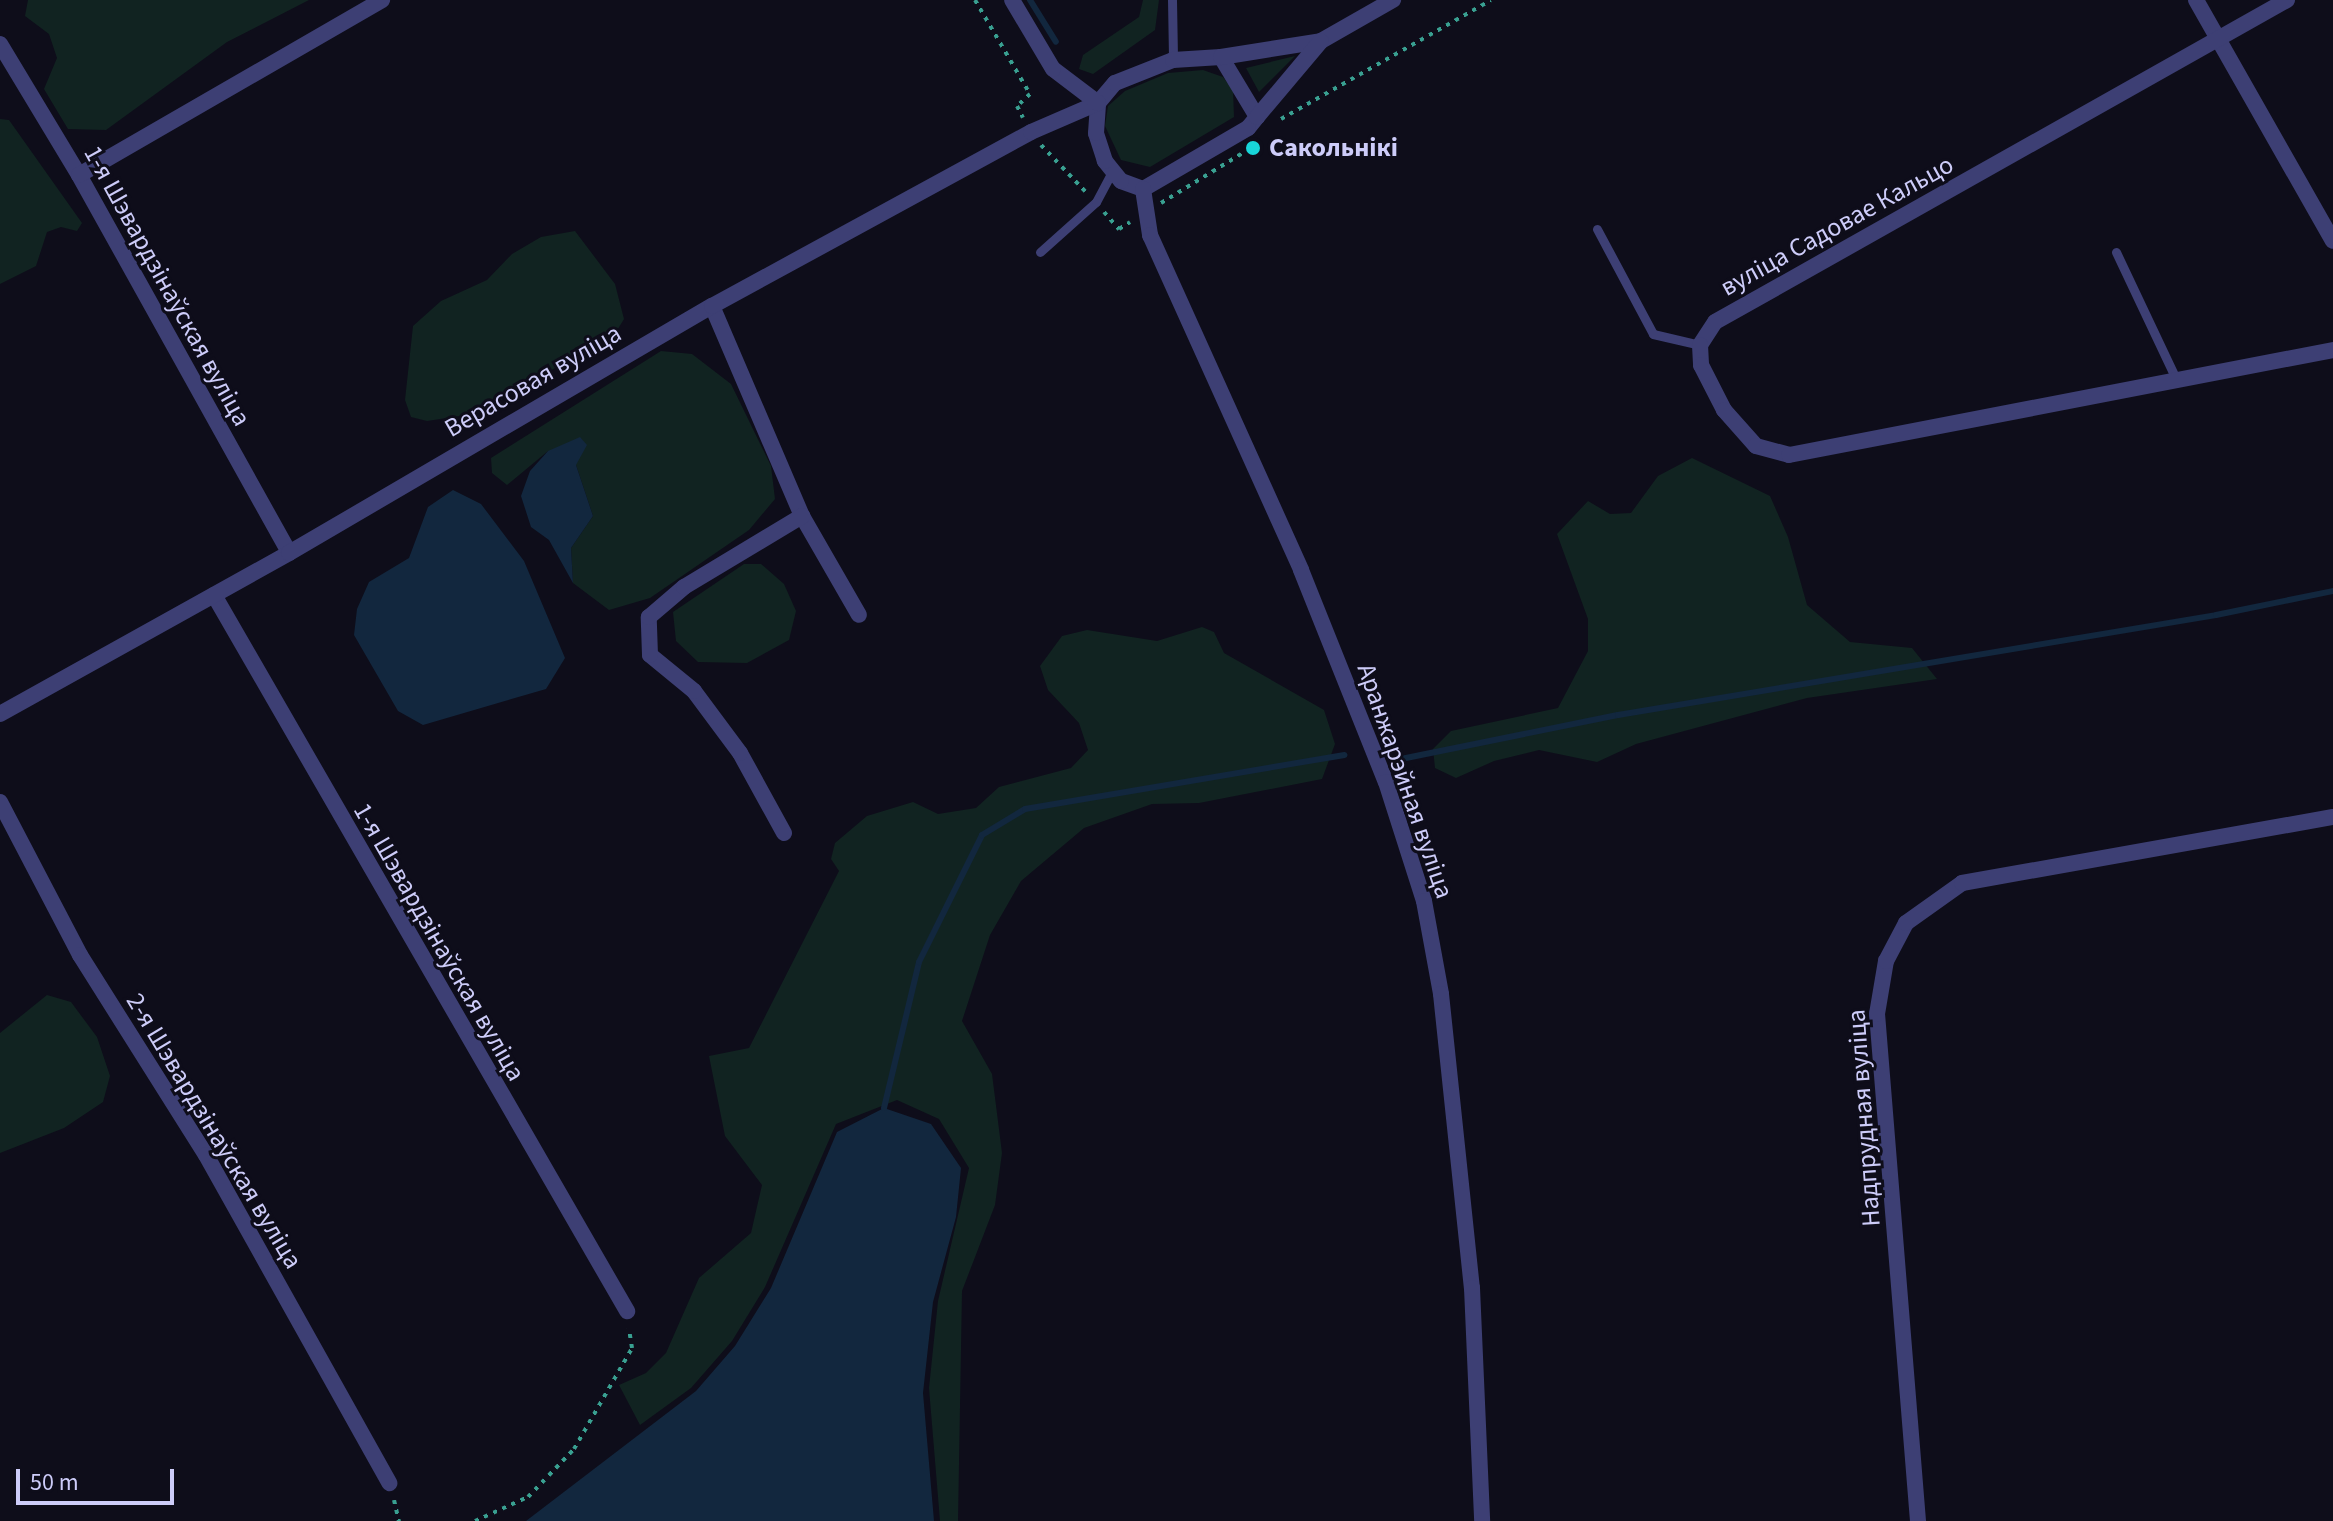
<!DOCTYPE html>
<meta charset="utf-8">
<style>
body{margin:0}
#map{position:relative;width:2333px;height:1521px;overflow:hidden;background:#0e0d1a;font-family:"Source Sans 3",sans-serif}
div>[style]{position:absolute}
.green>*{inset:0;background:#112321}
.water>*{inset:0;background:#12273e}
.stream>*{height:6px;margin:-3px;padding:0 3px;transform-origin:3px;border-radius:3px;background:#12273e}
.path>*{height:4px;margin-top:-2px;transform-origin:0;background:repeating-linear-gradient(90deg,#39a091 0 4px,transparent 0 10px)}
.service>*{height:9px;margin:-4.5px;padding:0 4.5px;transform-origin:4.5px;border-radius:4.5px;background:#3d3f74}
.minor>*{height:16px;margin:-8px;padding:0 8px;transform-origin:8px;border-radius:8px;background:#3d3f74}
.dots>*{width:22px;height:22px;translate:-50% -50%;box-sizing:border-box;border:4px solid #0e0d1a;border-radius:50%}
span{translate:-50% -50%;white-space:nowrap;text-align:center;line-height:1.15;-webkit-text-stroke:6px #0e0d1a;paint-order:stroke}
.poi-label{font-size:26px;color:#cdccf9;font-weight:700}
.left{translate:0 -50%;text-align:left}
.street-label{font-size:26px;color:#cdccf9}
.scale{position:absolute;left:16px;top:1469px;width:158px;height:36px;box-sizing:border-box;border:4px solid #cdccf9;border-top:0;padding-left:10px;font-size:24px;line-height:28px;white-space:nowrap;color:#cdccf9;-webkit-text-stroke:6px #0e0d1a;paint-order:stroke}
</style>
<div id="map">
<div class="green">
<div style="clip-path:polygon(28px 0,309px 0,227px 42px,106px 130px,68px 129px,44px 89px,57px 58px,49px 34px,25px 16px)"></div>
<div style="clip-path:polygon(1143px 0,1159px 0,1155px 30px,1093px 74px,1079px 69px,1083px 55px,1139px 17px)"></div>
<div style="clip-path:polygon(1295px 56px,1259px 92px,1246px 68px)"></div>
<div style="clip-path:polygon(1203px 70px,1223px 77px,1233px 90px,1234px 117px,1150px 167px,1121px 160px,1105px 126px,1108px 106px,1125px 91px,1168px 73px)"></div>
<div style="clip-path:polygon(0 119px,9px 120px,82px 223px,77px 231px,61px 227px,47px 232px,36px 266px,0 284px)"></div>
<div style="clip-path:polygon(575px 231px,615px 284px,624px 319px,616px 332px,479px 413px,427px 421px,411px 417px,405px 400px,413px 326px,441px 301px,487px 280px,512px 254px,541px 237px)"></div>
<div style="clip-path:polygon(661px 351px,692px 354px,731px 384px,771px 466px,775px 499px,749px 530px,650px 598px,609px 610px,573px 583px,571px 548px,593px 516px,576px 465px,548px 451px,507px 485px,492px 473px,491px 458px)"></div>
<div style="clip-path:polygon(1692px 458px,1770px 496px,1788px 537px,1807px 605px,1850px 642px,1912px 648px,1937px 679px,1807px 698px,1636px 744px,1597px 762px,1539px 750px,1494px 761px,1456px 778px,1435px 768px,1433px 749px,1451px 731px,1558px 708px,1588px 651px,1588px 619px,1557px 534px,1588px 501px,1610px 514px,1631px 513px,1658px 476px)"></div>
<div style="clip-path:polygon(744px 564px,761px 564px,784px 584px,796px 611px,789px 640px,747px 663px,698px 662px,676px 641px,673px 612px)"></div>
<div style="clip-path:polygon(1202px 627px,1214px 632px,1224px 653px,1324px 710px,1335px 744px,1322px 779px,1199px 803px,1152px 804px,1084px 828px,1021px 881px,990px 935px,962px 1021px,992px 1074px,1002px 1153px,995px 1205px,962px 1291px,958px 1521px,940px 1521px,929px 1388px,938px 1301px,969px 1168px,939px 1119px,897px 1100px,836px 1124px,765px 1287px,732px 1341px,691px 1388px,640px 1425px,619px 1385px,646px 1373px,666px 1353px,699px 1278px,751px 1233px,762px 1185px,725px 1136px,709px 1056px,749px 1048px,839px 871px,831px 859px,835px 843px,867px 816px,913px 802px,938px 814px,976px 808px,999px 787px,1071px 768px,1088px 750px,1079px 723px,1048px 690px,1040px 666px,1062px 636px,1087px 630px,1157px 641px)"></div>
<div style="clip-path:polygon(47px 995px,71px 1002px,97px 1037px,110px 1076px,103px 1102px,64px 1128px,0 1153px,0 1033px)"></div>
</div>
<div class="water">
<div style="clip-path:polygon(580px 437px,587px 445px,576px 465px,593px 516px,571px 548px,573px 583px,549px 540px,531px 527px,521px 496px,530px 471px,548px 451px)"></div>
<div style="clip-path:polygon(453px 490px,481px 504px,524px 561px,565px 658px,546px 689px,423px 725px,398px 711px,354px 635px,357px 609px,369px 582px,409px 558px,428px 507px)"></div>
<div style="clip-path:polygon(884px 1108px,931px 1124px,961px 1168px,956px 1217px,933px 1302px,923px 1393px,934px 1521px,526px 1521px,696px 1391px,735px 1346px,771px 1288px,837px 1132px)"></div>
</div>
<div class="stream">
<div style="left:1030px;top:0;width:49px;rotate:58.2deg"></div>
<div style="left:1401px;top:759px;width:221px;rotate:-11.5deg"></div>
<div style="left:1618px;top:715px;width:606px;rotate:-9.49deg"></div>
<div style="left:2216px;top:615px;width:119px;rotate:-11.6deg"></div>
<div style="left:884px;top:1108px;width:150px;rotate:-76.5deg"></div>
<div style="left:919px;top:962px;width:142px;rotate:-63.6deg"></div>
<div style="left:982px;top:835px;width:50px;rotate:-31.2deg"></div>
<div style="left:1025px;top:809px;width:324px;rotate:-9.6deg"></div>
</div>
<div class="path">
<div style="left:975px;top:0;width:109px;rotate:59.7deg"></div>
<div style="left:1030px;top:94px;width:18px;rotate:137deg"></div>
<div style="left:1017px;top:106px;width:13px;rotate:63deg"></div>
<div style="left:1281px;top:119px;width:241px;rotate:-29.5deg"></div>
<div style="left:1041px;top:145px;width:64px;rotate:46.3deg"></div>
<div style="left:1161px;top:203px;width:103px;rotate:-31.5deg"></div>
<div style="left:1104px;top:212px;width:23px;rotate:49deg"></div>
<div style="left:1119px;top:229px;width:13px;rotate:-32deg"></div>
<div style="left:394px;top:1500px;width:22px;rotate:77deg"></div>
<div style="left:475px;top:1521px;width:58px;rotate:-24.4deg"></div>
<div style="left:528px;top:1497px;width:66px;rotate:-46.2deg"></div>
<div style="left:574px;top:1449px;width:116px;rotate:-60.1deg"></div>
<div style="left:632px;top:1348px;width:20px;rotate:-99deg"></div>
</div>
<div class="service">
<div style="left:1172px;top:0;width:60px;rotate:89deg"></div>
<div style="left:1597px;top:229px;width:119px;rotate:61.9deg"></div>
<div style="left:1653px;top:334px;width:48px;rotate:13.2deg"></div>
<div style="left:1040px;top:252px;width:75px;rotate:-41.8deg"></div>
<div style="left:1096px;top:202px;width:36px;rotate:-62deg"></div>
<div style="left:2116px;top:252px;width:143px;rotate:64.7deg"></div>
</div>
<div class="minor">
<div style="left:2196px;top:0;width:277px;rotate:60.4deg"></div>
<div style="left:2287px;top:0;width:656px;rotate:150.62deg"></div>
<div style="left:1715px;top:322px;width:27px;rotate:123deg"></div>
<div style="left:1700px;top:345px;width:20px;rotate:87deg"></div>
<div style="left:1701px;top:365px;width:51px;rotate:62.9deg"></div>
<div style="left:1724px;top:410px;width:48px;rotate:48.4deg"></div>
<div style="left:1756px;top:446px;width:34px;rotate:15deg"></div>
<div style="left:1789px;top:455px;width:554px;rotate:-10.92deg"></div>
<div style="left:0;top:44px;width:153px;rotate:58.9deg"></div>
<div style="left:79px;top:175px;width:432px;rotate:60.9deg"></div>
<div style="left:1221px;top:57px;width:70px;rotate:59deg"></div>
<div style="left:1257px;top:117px;width:14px;rotate:129deg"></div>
<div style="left:1248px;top:128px;width:121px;rotate:149.8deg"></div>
<div style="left:1143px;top:189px;width:23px;rotate:-160deg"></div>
<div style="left:1121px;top:181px;width:26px;rotate:-129deg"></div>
<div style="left:1105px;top:161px;width:29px;rotate:-108deg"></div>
<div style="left:1096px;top:133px;width:30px;rotate:-86deg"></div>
<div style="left:1098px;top:103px;width:26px;rotate:-50deg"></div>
<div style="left:1115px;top:83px;width:62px;rotate:-21.6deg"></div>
<div style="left:1173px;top:60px;width:48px;rotate:-3.6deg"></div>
<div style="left:1221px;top:57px;width:101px;rotate:-9.1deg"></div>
<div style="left:1321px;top:41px;width:83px;rotate:-29.7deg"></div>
<div style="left:1257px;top:117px;width:99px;rotate:-49.9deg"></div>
<div style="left:79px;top:175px;width:350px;rotate:-30deg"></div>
<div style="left:1143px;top:189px;width:47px;rotate:81.3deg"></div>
<div style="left:1150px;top:235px;width:367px;rotate:65.7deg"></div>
<div style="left:1301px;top:570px;width:228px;rotate:68.2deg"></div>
<div style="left:1386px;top:782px;width:125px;rotate:72.3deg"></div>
<div style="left:1424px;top:901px;width:95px;rotate:79.6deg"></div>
<div style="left:1441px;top:994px;width:296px;rotate:84deg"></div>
<div style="left:1472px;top:1288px;width:233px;rotate:87.5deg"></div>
<div style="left:712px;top:306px;width:228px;rotate:66.8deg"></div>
<div style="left:802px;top:516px;width:114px;rotate:60.1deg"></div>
<div style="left:214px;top:595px;width:827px;rotate:60.02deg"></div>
<div style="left:0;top:714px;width:331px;rotate:-29.1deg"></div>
<div style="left:289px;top:553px;width:490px;rotate:-30.3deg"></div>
<div style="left:712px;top:306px;width:363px;rotate:-28.6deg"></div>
<div style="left:1031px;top:132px;width:73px;rotate:-23.4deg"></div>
<div style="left:1098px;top:103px;width:56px;rotate:-142.9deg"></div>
<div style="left:1053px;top:69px;width:80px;rotate:-120.7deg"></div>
<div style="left:0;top:802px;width:173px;rotate:62.4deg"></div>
<div style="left:80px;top:955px;width:236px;rotate:57.8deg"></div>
<div style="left:206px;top:1155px;width:376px;rotate:60.8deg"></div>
<div style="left:784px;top:833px;width:91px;rotate:-118.8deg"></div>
<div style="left:740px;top:753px;width:77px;rotate:-126.6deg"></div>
<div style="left:694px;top:691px;width:57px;rotate:-140.7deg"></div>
<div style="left:650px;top:655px;width:38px;rotate:-92deg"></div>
<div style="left:649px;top:617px;width:46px;rotate:-40.6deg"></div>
<div style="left:684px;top:587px;width:138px;rotate:-31deg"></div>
<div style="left:1918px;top:1521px;width:509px;rotate:-94.62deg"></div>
<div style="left:1877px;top:1014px;width:54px;rotate:-80.4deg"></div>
<div style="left:1886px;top:961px;width:43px;rotate:-62.2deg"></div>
<div style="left:1906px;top:923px;width:69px;rotate:-35.5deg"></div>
<div style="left:1962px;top:883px;width:377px;rotate:-10.1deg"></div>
</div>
<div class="dots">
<div style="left:1253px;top:148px;background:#18d5d9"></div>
</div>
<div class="poi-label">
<span class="left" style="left:1269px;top:148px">Сакольнікі</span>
</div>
<div class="street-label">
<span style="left:1837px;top:226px;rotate:-29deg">вуліца Садовае Кальцо</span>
<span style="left:167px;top:286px;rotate:61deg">1-я Шэвардзінаўская вуліца</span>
<span style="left:533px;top:381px;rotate:-30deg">Верасовая вуліца</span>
<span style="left:1405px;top:781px;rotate:71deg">Аранжарэйная вуліца</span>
<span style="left:439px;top:942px;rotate:60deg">1-я Шэвардзінаўская вуліца</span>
<span style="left:1864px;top:1118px;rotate:-94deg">Надпрудная вуліца</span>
<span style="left:214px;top:1131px;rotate:59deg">2-я Шэвардзінаўская вуліца</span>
</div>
<div class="scale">50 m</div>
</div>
